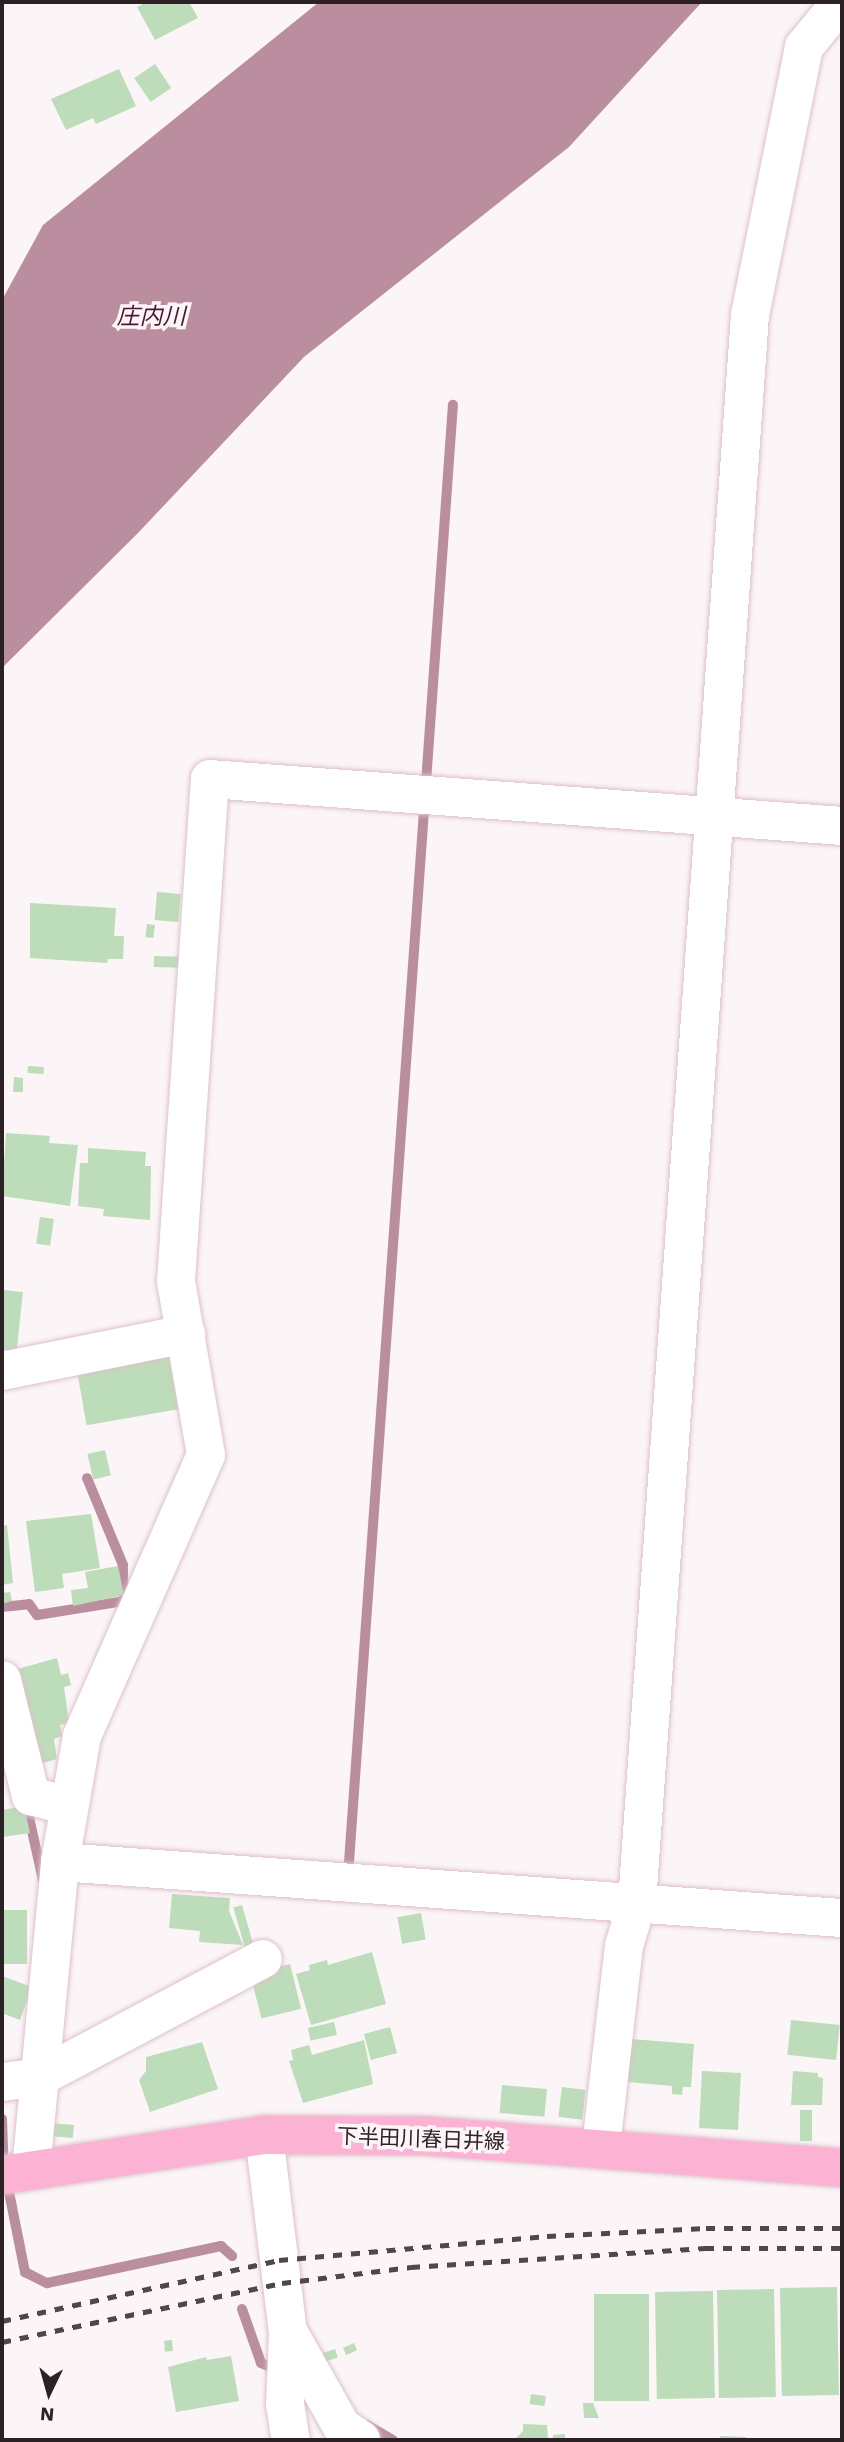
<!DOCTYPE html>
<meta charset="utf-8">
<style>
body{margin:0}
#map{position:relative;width:844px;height:2442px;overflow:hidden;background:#fbf5f7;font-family:"Work Sans","Noto Sans JP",sans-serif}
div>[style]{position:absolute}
.water>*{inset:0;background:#bb8e9f}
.stream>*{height:10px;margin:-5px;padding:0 5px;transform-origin:5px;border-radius:5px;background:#bb8e9f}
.building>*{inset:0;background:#bddcb9;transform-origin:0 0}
.roads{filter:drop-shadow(0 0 2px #dec0cb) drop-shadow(0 0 2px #dec0cb)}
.minor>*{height:38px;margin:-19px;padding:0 19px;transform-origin:19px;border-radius:19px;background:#fff}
.major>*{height:38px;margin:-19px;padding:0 19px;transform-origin:19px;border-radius:19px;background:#fcb2d2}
.rail>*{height:5px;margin-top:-2.5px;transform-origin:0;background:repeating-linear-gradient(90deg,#51464a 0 9px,transparent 0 18px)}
span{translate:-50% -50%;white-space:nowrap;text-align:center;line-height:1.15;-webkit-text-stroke:7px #fbf5f7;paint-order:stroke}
.street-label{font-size:21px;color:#2c2125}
.water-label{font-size:23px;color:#4d1530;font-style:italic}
.frame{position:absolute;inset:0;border:4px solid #2c2125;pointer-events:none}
.north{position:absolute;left:14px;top:2358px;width:70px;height:70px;-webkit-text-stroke:5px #fbf5f7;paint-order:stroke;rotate:185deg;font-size:19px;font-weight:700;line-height:28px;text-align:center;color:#2c2125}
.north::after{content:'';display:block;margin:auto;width:24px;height:32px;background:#2c2125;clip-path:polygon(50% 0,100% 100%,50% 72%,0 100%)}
</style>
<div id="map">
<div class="water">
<div style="clip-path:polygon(319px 2px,702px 2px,569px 147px,304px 357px,138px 533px,2px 668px,2px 300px,43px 225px)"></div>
</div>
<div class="stream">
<div style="left:2px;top:1607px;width:27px;rotate:-6deg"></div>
<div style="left:29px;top:1604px;width:14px;rotate:54deg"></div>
<div style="left:37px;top:1615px;width:88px;rotate:-9.1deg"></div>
<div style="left:124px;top:1601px;width:36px;rotate:-92deg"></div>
<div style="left:123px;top:1565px;width:94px;rotate:-112.5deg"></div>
<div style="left:26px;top:1804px;width:78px;rotate:77.4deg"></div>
<div style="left:349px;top:1862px;width:1461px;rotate:-85.92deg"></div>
<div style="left:2px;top:2119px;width:35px;rotate:88deg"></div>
<div style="left:9px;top:2192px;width:82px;rotate:78.7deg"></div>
<div style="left:25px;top:2272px;width:25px;rotate:27deg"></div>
<div style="left:47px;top:2283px;width:178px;rotate:-12deg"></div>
<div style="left:221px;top:2246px;width:15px;rotate:42deg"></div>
<div style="left:242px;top:2309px;width:57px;rotate:70.6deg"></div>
<div style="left:261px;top:2363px;width:12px;rotate:24deg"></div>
<div style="left:367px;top:2425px;width:30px;rotate:30deg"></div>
</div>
<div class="building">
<div style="clip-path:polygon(147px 2px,189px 2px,198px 18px,155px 40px,137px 7px)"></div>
<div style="left:155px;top:64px;width:29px;height:25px;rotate:56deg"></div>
<div style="clip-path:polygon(119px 69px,136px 106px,96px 124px,93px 118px,66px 130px,51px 99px)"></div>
<div style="left:157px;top:892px;width:24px;height:28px;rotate:5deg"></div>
<div style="clip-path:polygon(30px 903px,116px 908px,114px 936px,124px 936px,123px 959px,108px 959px,107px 963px,30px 958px)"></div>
<div style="left:147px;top:924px;width:8px;height:13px;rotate:7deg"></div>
<div style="left:154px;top:956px;width:25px;height:11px;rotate:2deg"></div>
<div style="left:28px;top:1066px;width:16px;height:7px;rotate:4deg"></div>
<div style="clip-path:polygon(14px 1077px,23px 1078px,23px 1092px,13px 1092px)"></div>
<div style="clip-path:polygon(6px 1133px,50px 1136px,49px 1143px,78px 1145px,70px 1206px,2px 1196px)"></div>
<div style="clip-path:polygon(88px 1148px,146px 1152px,145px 1166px,151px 1166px,150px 1220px,103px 1216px,104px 1209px,78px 1206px,80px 1163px,88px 1163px)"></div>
<div style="left:40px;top:1217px;width:14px;height:27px;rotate:8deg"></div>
<div style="left:4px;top:1290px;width:19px;height:59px;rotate:6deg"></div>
<div style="left:169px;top:1357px;width:53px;height:93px;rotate:80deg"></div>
<div style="left:105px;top:1450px;width:26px;height:18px;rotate:77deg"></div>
<div style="clip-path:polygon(91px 1514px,100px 1568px,62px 1574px,64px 1588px,35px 1592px,26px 1521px)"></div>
<div style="clip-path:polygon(7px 1525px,13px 1583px,2px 1585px,2px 1526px)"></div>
<div style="clip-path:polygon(118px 1566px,124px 1595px,73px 1606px,71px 1590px,88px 1588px,85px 1572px)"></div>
<div style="clip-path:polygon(10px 1592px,12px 1601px,2px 1604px,2px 1593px)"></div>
<div style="clip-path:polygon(57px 1658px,61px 1675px,68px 1673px,71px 1685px,64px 1687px,69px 1723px,60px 1725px,62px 1736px,54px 1739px,57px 1759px,32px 1766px,7px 1672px)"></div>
<div style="clip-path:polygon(24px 1806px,30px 1833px,2px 1837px,2px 1810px)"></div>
<div style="clip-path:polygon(172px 1894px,230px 1898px,229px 1911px,243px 1945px,199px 1942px,200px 1931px,169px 1928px)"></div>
<div style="left:242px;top:1905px;width:40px;height:9px;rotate:74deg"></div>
<div style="left:2px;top:1910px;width:25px;height:54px"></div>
<div style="left:421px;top:1913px;width:27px;height:24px;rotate:80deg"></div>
<div style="clip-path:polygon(372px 1952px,386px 2004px,311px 2025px,296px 1974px,310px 1970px,309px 1965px,327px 1960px,328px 1965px)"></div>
<div style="left:290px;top:1964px;width:46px;height:41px;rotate:76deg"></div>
<div style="clip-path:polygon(2px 1976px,32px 1987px,20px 2020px,2px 2013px)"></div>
<div style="left:791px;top:2020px;width:49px;height:35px;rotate:6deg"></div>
<div style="left:334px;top:2022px;width:13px;height:27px;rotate:77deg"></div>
<div style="left:390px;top:2027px;width:27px;height:27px;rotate:75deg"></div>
<div style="clip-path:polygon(631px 2039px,694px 2044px,691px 2087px,683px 2087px,682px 2095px,672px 2094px,672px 2086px,628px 2082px)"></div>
<div style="clip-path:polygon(364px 2040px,373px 2084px,303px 2103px,289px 2061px,293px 2060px,291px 2050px,309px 2045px,312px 2055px)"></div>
<div style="clip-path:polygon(202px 2042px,218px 2089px,150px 2112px,139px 2080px,146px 2071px,146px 2057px)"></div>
<div style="left:702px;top:2071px;width:39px;height:57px;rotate:3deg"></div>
<div style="clip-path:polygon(793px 2071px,818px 2073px,818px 2077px,823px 2078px,822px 2105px,791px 2105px)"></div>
<div style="left:502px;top:2085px;width:45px;height:28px;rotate:5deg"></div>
<div style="left:562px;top:2087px;width:24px;height:30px;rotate:7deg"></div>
<div style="left:800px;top:2110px;width:12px;height:31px"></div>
<div style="left:50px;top:2123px;width:24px;height:13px;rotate:5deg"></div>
<div style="left:837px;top:2287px;width:108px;height:57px;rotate:89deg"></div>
<div style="left:774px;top:2289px;width:108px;height:57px;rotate:89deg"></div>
<div style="left:713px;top:2291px;width:107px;height:58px;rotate:89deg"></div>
<div style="left:594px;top:2294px;width:55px;height:107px"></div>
<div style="left:172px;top:2340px;width:11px;height:8px;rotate:85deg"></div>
<div style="left:354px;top:2343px;width:8px;height:12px;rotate:67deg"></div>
<div style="left:335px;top:2349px;width:9px;height:20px;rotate:72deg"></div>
<div style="clip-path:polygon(231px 2356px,239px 2401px,176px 2412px,168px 2367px,206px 2357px,207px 2360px)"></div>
<div style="left:531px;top:2394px;width:15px;height:10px;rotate:8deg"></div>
<div style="clip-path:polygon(583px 2403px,593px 2403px,599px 2418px,584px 2418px)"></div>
<div style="clip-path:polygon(523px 2424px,547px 2425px,548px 2440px,514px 2440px,523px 2431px)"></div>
<div style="clip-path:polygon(565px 2434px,565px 2440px,553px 2440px,553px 2435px)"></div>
<div style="clip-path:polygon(720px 2436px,746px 2437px,746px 2440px,719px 2440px)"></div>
</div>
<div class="roads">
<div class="minor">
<div style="left:2px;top:1371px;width:188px;rotate:-11.4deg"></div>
<div style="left:2px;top:1680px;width:120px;rotate:76deg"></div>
<div style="left:31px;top:1796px;width:39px;rotate:15deg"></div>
<div style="left:60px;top:1862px;width:784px;rotate:4.1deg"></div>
<div style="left:2px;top:2082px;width:38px;rotate:-7deg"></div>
<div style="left:40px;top:2077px;width:252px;rotate:-27.9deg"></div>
<div style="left:264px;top:2135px;width:199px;rotate:83.1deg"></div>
<div style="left:288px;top:2333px;width:71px;rotate:92.4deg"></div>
<div style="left:285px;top:2404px;width:36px;rotate:81deg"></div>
<div style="left:601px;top:2147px;width:202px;rotate:-83.5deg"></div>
<div style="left:624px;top:1946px;width:45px;rotate:-73.2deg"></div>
<div style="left:637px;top:1903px;width:1592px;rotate:-85.93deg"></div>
<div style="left:750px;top:315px;width:273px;rotate:-78.6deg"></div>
<div style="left:804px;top:47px;width:58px;rotate:-50.6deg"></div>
<div style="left:31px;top:2170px;width:309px;rotate:-84.6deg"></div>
<div style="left:60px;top:1862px;width:128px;rotate:-80.1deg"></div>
<div style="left:82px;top:1736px;width:307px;rotate:-66.2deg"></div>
<div style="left:206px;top:1455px;width:177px;rotate:-99.8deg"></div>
<div style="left:176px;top:1281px;width:503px;rotate:-86.13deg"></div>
<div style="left:210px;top:779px;width:634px;rotate:4.25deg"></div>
<div style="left:289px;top:2333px;width:108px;rotate:60.6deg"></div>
<div style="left:342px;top:2427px;width:23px;rotate:34deg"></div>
</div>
<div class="major">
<div style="left:2px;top:2175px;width:265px;rotate:-8.7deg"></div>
<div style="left:264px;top:2135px;width:164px;rotate:0.3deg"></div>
<div style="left:428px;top:2136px;width:415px;rotate:4.4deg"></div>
</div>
</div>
<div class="rail">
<div style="left:2px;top:2321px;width:284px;rotate:-12.4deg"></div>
<div style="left:279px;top:2260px;width:269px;rotate:-5.1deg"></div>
<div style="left:547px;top:2236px;width:159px;rotate:-2.9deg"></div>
<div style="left:706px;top:2228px;width:136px"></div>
<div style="left:2px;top:2342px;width:286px;rotate:-11.9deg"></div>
<div style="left:282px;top:2283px;width:130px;rotate:-7.1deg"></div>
<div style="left:411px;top:2267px;width:295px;rotate:-3.7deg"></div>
<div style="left:705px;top:2248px;width:137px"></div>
</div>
<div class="street-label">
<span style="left:421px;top:2139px;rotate:2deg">下半田川春日井線</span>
</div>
<div class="water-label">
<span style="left:151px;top:317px">庄内川</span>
</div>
<div class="frame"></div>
<div class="north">N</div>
</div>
